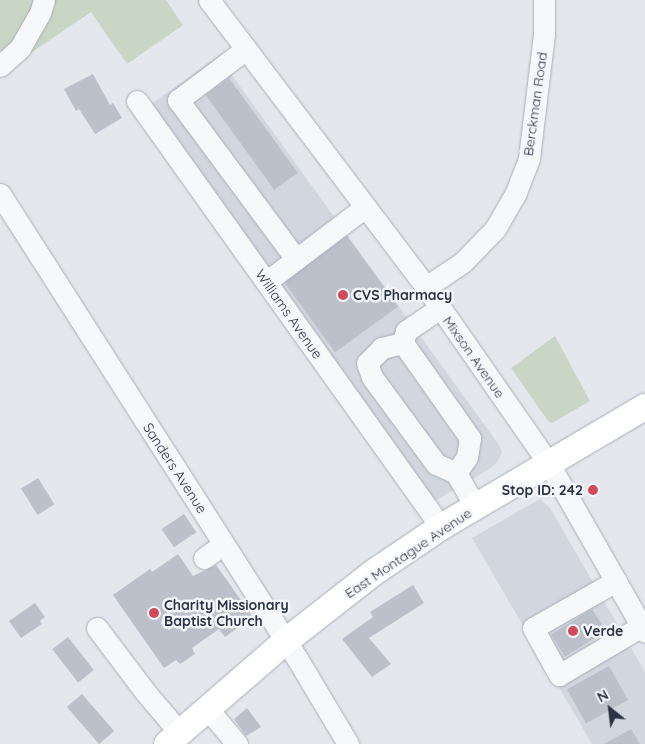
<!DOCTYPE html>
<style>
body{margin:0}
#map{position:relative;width:645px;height:744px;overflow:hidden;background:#e4e7ec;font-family:Quicksand,sans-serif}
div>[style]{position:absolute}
.built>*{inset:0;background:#d2d6de}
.green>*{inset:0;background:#c9d6c5}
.building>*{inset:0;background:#bbc0ca;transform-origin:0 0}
.roads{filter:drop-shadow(0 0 1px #a9aeb7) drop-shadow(0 0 1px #a9aeb7)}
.minor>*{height:21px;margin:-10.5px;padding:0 10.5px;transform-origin:10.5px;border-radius:10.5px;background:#f7f8fa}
.major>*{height:26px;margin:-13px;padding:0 13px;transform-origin:13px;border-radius:13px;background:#fff}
.dots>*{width:14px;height:14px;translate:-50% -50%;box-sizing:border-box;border:2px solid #f4f6f9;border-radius:50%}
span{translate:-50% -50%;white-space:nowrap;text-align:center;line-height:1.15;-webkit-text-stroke:5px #f4f6f9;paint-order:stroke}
.street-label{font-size:14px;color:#2b3445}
.poi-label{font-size:14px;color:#2b3445;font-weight:700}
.left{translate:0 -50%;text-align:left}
.right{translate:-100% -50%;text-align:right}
.north{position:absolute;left:585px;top:684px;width:50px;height:50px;-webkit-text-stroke:4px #f4f6f9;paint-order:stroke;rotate:331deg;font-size:14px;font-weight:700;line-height:20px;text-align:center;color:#2b3445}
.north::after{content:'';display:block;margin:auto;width:18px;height:22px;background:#2b3445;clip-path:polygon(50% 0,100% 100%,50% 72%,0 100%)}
</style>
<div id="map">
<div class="built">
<div style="clip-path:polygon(218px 56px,499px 445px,502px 452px,498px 461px,491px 468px,426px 506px,143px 110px)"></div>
<div style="clip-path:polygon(540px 499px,550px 508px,645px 672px,645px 744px,592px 744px,472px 538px)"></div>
</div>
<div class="green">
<div style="clip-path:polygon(0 0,166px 0,183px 25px,127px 64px,91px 12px,0 74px)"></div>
<div style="clip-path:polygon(555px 336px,590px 401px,552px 423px,548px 421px,511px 368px)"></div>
</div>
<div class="building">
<div style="clip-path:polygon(93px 74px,110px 105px,113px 103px,122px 118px,95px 134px,79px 109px,76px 111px,64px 89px)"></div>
<div style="left:229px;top:78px;width:117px;height:29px;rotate:54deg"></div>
<div style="left:347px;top:236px;width:87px;height:78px;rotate:54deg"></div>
<div style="left:38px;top:478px;width:31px;height:20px;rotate:58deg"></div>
<div style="left:184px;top:514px;width:22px;height:27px;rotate:56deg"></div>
<div style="clip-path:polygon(178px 554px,193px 576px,216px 565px,253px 617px,225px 637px,219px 629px,192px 648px,195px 654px,180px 664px,176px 660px,164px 668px,113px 595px,150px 569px,152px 572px)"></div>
<div style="clip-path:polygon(413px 585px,424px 603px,369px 638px,391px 664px,372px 677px,342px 639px,373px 617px,370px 612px)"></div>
<div style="clip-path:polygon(35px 603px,45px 617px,40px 621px,42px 624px,21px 638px,9px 621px)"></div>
<div style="left:592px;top:609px;width:26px;height:48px;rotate:58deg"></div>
<div style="left:68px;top:637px;width:42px;height:20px;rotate:52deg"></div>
<div style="left:609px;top:666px;width:39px;height:48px;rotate:61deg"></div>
<div style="left:82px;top:694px;width:49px;height:20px;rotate:49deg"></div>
<div style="clip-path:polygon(247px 708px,261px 727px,246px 736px,234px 719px)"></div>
<div style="clip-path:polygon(631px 729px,640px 744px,604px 744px)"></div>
</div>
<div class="roads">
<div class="minor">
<div style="left:209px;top:0;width:360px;rotate:52.9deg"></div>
<div style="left:426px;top:287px;width:216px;rotate:55.2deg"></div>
<div style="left:549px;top:464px;width:193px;rotate:60.3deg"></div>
<div style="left:246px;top:49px;width:85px;rotate:143.1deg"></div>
<div style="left:178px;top:100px;width:198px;rotate:53.4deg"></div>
<div style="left:0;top:66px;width:27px;rotate:-42deg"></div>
<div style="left:20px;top:48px;width:40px;rotate:-60.3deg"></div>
<div style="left:40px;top:13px;width:14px;rotate:-73deg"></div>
<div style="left:137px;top:101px;width:523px;rotate:54.49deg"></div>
<div style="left:0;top:194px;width:553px;rotate:57.4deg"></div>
<div style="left:298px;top:660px;width:98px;rotate:59.2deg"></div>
<div style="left:266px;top:282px;width:124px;rotate:-37.1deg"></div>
<div style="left:426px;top:287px;width:45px;rotate:-34deg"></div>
<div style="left:463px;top:262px;width:46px;rotate:-45.9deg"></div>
<div style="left:495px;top:229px;width:39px;rotate:-60deg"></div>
<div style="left:515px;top:195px;width:40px;rotate:-69deg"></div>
<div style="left:529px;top:158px;width:125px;rotate:-83.1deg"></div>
<div style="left:544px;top:34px;width:34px;rotate:-90deg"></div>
<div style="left:440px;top:308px;width:41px;rotate:145.9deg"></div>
<div style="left:406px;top:331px;width:12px;rotate:104deg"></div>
<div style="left:403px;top:343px;width:116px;rotate:54.8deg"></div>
<div style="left:470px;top:438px;width:19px;rotate:99deg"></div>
<div style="left:467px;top:457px;width:19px;rotate:125deg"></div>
<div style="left:456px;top:473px;width:39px;rotate:60deg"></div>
<div style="left:403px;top:343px;width:22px;rotate:167deg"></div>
<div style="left:382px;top:348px;width:21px;rotate:135deg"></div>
<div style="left:367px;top:363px;width:15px;rotate:70deg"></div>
<div style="left:372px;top:377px;width:108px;rotate:53.7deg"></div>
<div style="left:436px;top:464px;width:22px;rotate:24deg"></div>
<div style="left:204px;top:558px;width:24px;rotate:-35deg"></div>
<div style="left:616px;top:581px;width:95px;rotate:150.5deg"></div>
<div style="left:533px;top:628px;width:54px;rotate:61deg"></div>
<div style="left:559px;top:675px;width:96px;rotate:-30.6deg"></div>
<div style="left:97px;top:628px;width:81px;rotate:53deg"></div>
<div style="left:146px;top:693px;width:52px;rotate:49.6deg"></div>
<div style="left:207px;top:708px;width:47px;rotate:50.2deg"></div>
</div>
<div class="major">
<div style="left:167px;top:744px;width:157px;rotate:-40.9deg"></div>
<div style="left:286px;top:641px;width:110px;rotate:-38deg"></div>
<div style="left:373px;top:573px;width:82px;rotate:-34.1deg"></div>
<div style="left:441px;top:527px;width:237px;rotate:-30.5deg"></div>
</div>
</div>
<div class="dots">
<div style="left:343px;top:295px;background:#d1495b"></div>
<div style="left:593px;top:490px;background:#d1495b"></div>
<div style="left:154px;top:613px;background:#d1495b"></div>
<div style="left:573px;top:631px;background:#d1495b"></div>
</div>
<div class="street-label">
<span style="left:535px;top:104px;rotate:-82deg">Berckman Road</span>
<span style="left:289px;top:314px;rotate:55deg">Williams Avenue</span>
<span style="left:474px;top:357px;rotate:55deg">Mixson Avenue</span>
<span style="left:175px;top:468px;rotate:57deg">Sanders Avenue</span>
<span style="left:408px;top:553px;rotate:-34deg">East Montague Avenue</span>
</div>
<div class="poi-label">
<span class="left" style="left:353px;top:295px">CVS Pharmacy</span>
<span class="right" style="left:583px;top:490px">Stop ID: 242</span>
<span class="left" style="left:164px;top:613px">Charity Missionary<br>Baptist Church</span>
<span class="left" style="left:583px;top:631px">Verde</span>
</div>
<div class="north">N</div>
</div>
